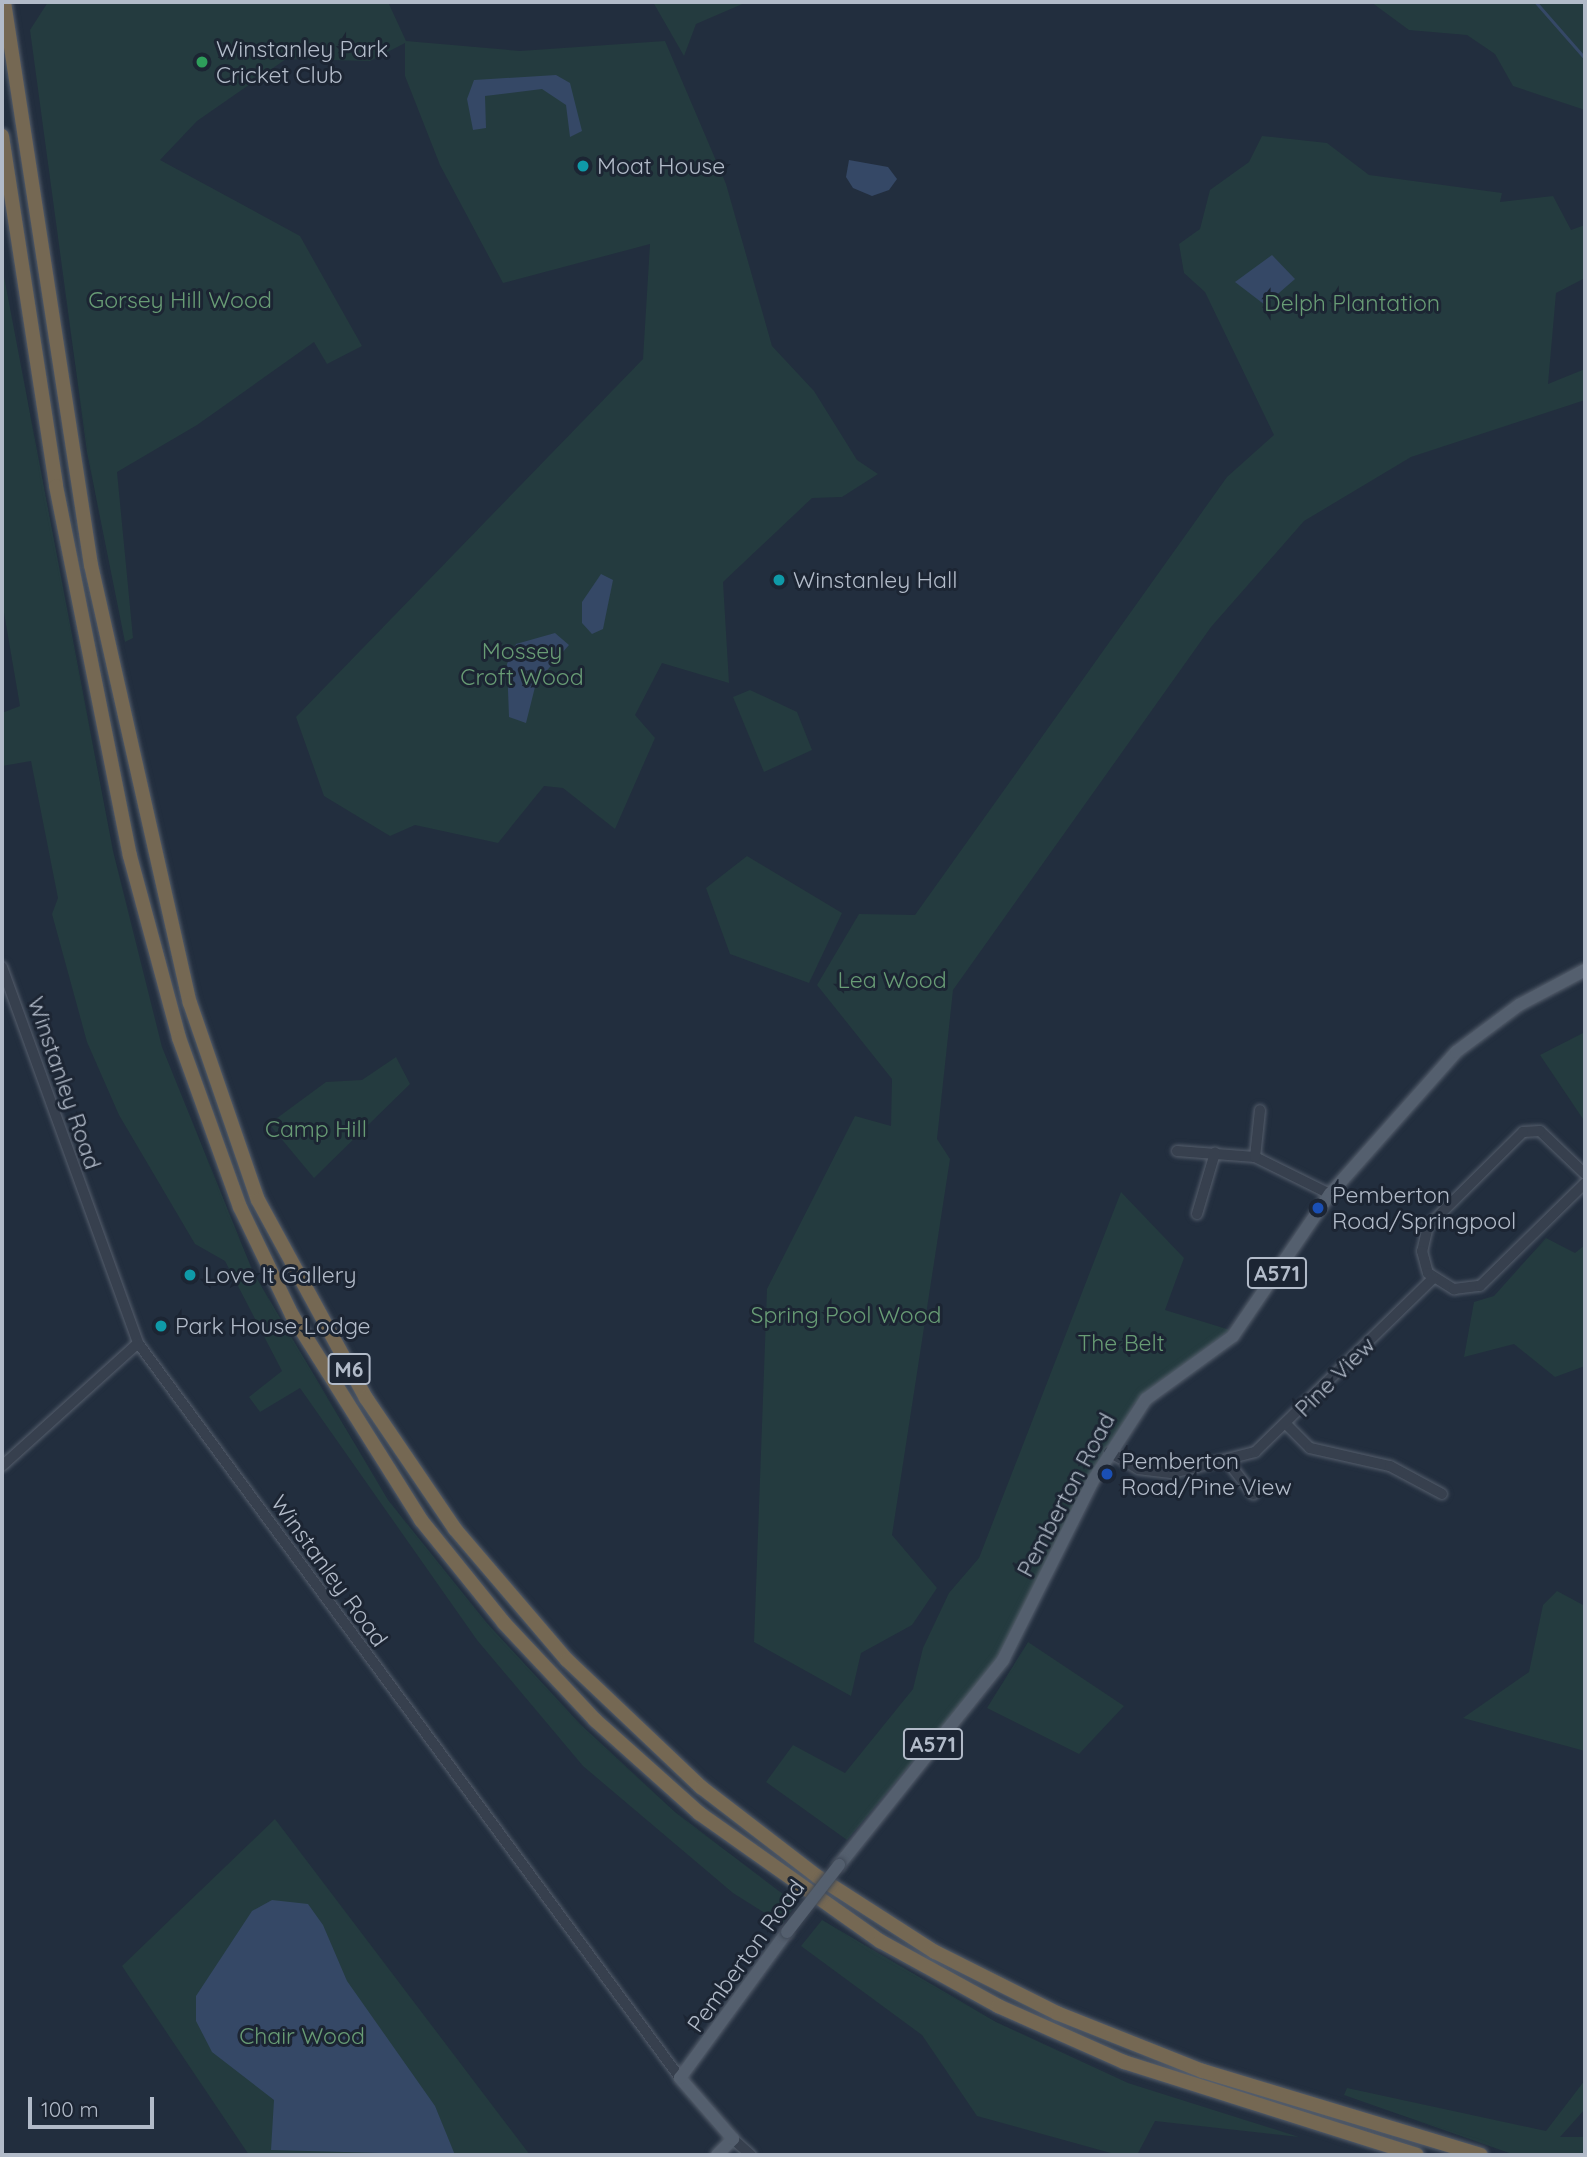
<!DOCTYPE html>
<style>
body{margin:0}
#map{position:relative;width:1587px;height:2157px;overflow:hidden;background:#222e3e;font-family:Quicksand,sans-serif}
div>[style]{position:absolute}
.green>*{inset:0;background:#243b3f}
.water>*{inset:0;background:#354866}
.stream>*{height:2.5px;margin:-1.25px;padding:0 1.25px;transform-origin:1.25px;border-radius:1.25px;background:#354866}
.roads{filter:drop-shadow(0 0 2px #555e6c) drop-shadow(0 0 2px #555e6c)}
.minor>*{height:10px;margin:-5px;padding:0 5px;transform-origin:5px;border-radius:5px;background:#37404e}
.major>*{height:12px;margin:-6px;padding:0 6px;transform-origin:6px;border-radius:6px;background:#545f6e}
.highway>*{height:14px;margin:-7px;padding:0 7px;transform-origin:7px;border-radius:7px;background:#756853}
.bridges{filter:drop-shadow(0 0 2px #404957) drop-shadow(0 0 2px #404957)}
.major-bridge>*{height:12px;margin:-6px;padding:0 6px;transform-origin:6px;border-radius:6px;background:#545f6e}
.dots>*{width:19px;height:19px;translate:-50% -50%;box-sizing:border-box;border:4px solid #1c2533;border-radius:50%}
span{translate:-50% -50%;white-space:nowrap;text-align:center;line-height:1.15;-webkit-text-stroke:6px #1c2533;paint-order:stroke}
.shield-label span{padding:2px 5px;background:#1c2533;border:2px solid;border-radius:5px;-webkit-text-stroke-width:0}
.shield-label{font-size:21px;color:#b2bbc9;font-weight:700}
.poi-label{font-size:23px;color:#b2bbc9}
.left{translate:0 -50%;text-align:left}
.park-label{font-size:23px;color:#689c75}
.street-label{font-size:23px;color:#b2bbc9}
.frame{position:absolute;inset:0;border:4px solid #b2bbc9;pointer-events:none}
.scale{position:absolute;left:28px;top:2097px;width:126px;height:32px;box-sizing:border-box;border:4px solid #b2bbc9;border-top:0;padding-left:9px;font-size:21px;line-height:24px;white-space:nowrap;color:#b2bbc9;-webkit-text-stroke:5px #1c2533;paint-order:stroke}
</style>
<div id="map">
<div class="green">
<div style="clip-path:polygon(48px 2px,388px 2px,406px 41px,520px 51px,665px 41px,726px 184px,772px 346px,814px 391px,857px 460px,878px 474px,842px 497px,812px 498px,723px 582px,729px 683px,662px 663px,635px 715px,655px 738px,615px 829px,563px 788px,544px 786px,498px 843px,415px 825px,390px 836px,324px 796px,296px 717px,643px 359px,650px 244px,503px 283px,440px 165px,405px 76px,405px 43px,370px 61px,286px 59px,197px 121px,160px 160px,300px 236px,362px 346px,327px 364px,314px 342px,197px 425px,117px 472px,133px 638px,125px 642px,87px 452px,30px 30px)"></div>
<div style="clip-path:polygon(653px 2px,747px 2px,696px 24px,684px 56px)"></div>
<div style="clip-path:polygon(1371px 2px,1585px 2px,1585px 110px,1513px 86px,1495px 54px,1467px 35px,1409px 30px)"></div>
<div style="clip-path:polygon(1262px 136px,1327px 143px,1369px 175px,1502px 193px,1500px 202px,1553px 196px,1571px 230px,1585px 225px,1585px 278px,1556px 293px,1548px 384px,1585px 369px,1585px 400px,1411px 457px,1304px 521px,1211px 627px,953px 990px,937px 1139px,950px 1159px,892px 1535px,937px 1588px,912px 1625px,861px 1653px,851px 1696px,754px 1642px,767px 1289px,855px 1116px,891px 1126px,892px 1079px,817px 985px,859px 914px,915px 915px,1227px 477px,1274px 435px,1205px 292px,1184px 273px,1179px 244px,1200px 229px,1210px 190px,1249px 162px)"></div>
<div style="clip-path:polygon(2px 266px,113px 851px,162px 1047px,253px 1272px,388px 1500px,486px 1622px,580px 1724px,675px 1812px,796px 1904px,782px 1924px,733px 1893px,583px 1766px,477px 1640px,300px 1388px,260px 1412px,249px 1397px,282px 1371px,225px 1261px,195px 1244px,119px 1115px,87px 1042px,52px 914px,58px 898px,31px 761px,2px 766px,2px 713px,20px 706px,2px 601px)"></div>
<div style="clip-path:polygon(750px 690px,797px 712px,812px 750px,764px 772px,733px 697px)"></div>
<div style="clip-path:polygon(747px 856px,842px 913px,809px 983px,730px 954px,706px 888px)"></div>
<div style="clip-path:polygon(1585px 1032px,1585px 1122px,1540px 1055px)"></div>
<div style="clip-path:polygon(396px 1057px,410px 1084px,314px 1178px,269px 1124px,326px 1082px,362px 1080px)"></div>
<div style="clip-path:polygon(1121px 1192px,1184px 1258px,1165px 1310px,1230px 1330px,1134px 1404px,1002px 1656px,847px 1840px,766px 1782px,793px 1745px,845px 1773px,913px 1689px,923px 1648px,949px 1593px,979px 1558px)"></div>
<div style="clip-path:polygon(1546px 1238px,1575px 1253px,1585px 1245px,1585px 1366px,1555px 1377px,1514px 1344px,1464px 1357px,1474px 1302px,1494px 1296px)"></div>
<div style="clip-path:polygon(1557px 1591px,1585px 1606px,1585px 1751px,1463px 1718px,1529px 1672px,1543px 1605px)"></div>
<div style="clip-path:polygon(1028px 1642px,1124px 1706px,1079px 1754px,987px 1708px)"></div>
<div style="clip-path:polygon(275px 1819px,530px 2155px,249px 2155px,122px 1966px)"></div>
<div style="clip-path:polygon(822px 1920px,996px 2022px,1128px 2083px,1299px 2137px,1155px 2121px,1137px 2155px,1118px 2155px,977px 2116px,922px 2035px,801px 1946px)"></div>
<div style="clip-path:polygon(1585px 2080px,1585px 2109px,1560px 2137px,1585px 2137px,1585px 2155px,1515px 2155px,1344px 2095px,1347px 2088px,1546px 2131px)"></div>
</div>
<div class="water">
<div style="clip-path:polygon(556px 75px,570px 83px,582px 131px,570px 137px,566px 105px,542px 89px,485px 96px,486px 128px,473px 130px,467px 99px,474px 80px)"></div>
<div style="clip-path:polygon(849px 160px,888px 167px,897px 179px,889px 190px,872px 196px,853px 188px,846px 177px)"></div>
<div style="clip-path:polygon(1272px 255px,1295px 279px,1265px 305px,1235px 282px)"></div>
<div style="clip-path:polygon(601px 574px,613px 580px,603px 629px,592px 634px,582px 623px,582px 602px)"></div>
<div style="clip-path:polygon(555px 633px,569px 645px,536px 683px,526px 723px,509px 717px,507px 664px,516px 644px)"></div>
<div style="clip-path:polygon(272px 1900px,308px 1904px,323px 1925px,347px 1981px,435px 2106px,455px 2155px,271px 2150px,274px 2100px,212px 2052px,196px 2021px,196px 1996px,252px 1911px)"></div>
</div>
<div class="stream">
<div style="left:1536px;top:2px;width:74px;rotate:48.8deg"></div>
</div>
<div class="roads">
<div class="minor">
<div style="left:2px;top:967px;width:400px;rotate:70.1deg"></div>
<div style="left:138px;top:1343px;width:913px;rotate:53.59deg"></div>
<div style="left:1177px;top:1151px;width:78px;rotate:4.4deg"></div>
<div style="left:1255px;top:1157px;width:84px;rotate:26.3deg"></div>
<div style="left:1255px;top:1157px;width:47px;rotate:-83.9deg"></div>
<div style="left:1585px;top:1174px;width:62px;rotate:-136.3deg"></div>
<div style="left:1540px;top:1131px;width:17px;rotate:177deg"></div>
<div style="left:1523px;top:1132px;width:134px;rotate:135.3deg"></div>
<div style="left:1428px;top:1226px;width:26px;rotate:103deg"></div>
<div style="left:1422px;top:1251px;width:23px;rotate:75deg"></div>
<div style="left:1428px;top:1273px;width:31px;rotate:32deg"></div>
<div style="left:1454px;top:1289px;width:26px;rotate:-7deg"></div>
<div style="left:1480px;top:1286px;width:147px;rotate:-44.4deg"></div>
<div style="left:1197px;top:1214px;width:64px;rotate:-73.6deg"></div>
<div style="left:1288px;top:1426px;width:31px;rotate:45deg"></div>
<div style="left:1310px;top:1448px;width:82px;rotate:12.7deg"></div>
<div style="left:1390px;top:1466px;width:59px;rotate:28.3deg"></div>
<div style="left:1109px;top:1452px;width:34px;rotate:30deg"></div>
<div style="left:1138px;top:1469px;width:35px;rotate:7deg"></div>
<div style="left:1173px;top:1473px;width:85px;rotate:-14.4deg"></div>
<div style="left:1255px;top:1452px;width:248px;rotate:-44.3deg"></div>
<div style="left:1228px;top:1462px;width:41px;rotate:52deg"></div>
<div style="left:2px;top:1466px;width:183px;rotate:-42.1deg"></div>
<div style="left:733px;top:2139px;width:24px;rotate:42deg"></div>
</div>
<div class="major">
<div style="left:839px;top:1865px;width:263px;rotate:-51.3deg"></div>
<div style="left:1003px;top:1660px;width:199px;rotate:-63.4deg"></div>
<div style="left:1092px;top:1482px;width:99px;rotate:-57deg"></div>
<div style="left:1146px;top:1399px;width:107px;rotate:-35.9deg"></div>
<div style="left:1233px;top:1336px;width:172px;rotate:-55.7deg"></div>
<div style="left:1330px;top:1194px;width:190px;rotate:-48.4deg"></div>
<div style="left:1456px;top:1052px;width:79px;rotate:-36.7deg"></div>
<div style="left:1519px;top:1005px;width:75px;rotate:-27.9deg"></div>
<div style="left:717px;top:2155px;width:23px;rotate:-45deg"></div>
<div style="left:733px;top:2139px;width:81px;rotate:-131deg"></div>
<div style="left:680px;top:2078px;width:181px;rotate:-53.8deg"></div>
</div>
<div class="highway">
<div style="left:4px;top:2px;width:570px;rotate:81.22deg"></div>
<div style="left:91px;top:565px;width:449px;rotate:77.3deg"></div>
<div style="left:190px;top:1003px;width:208px;rotate:71deg"></div>
<div style="left:258px;top:1200px;width:226px;rotate:61.4deg"></div>
<div style="left:366px;top:1398px;width:158px;rotate:55.8deg"></div>
<div style="left:455px;top:1529px;width:172px;rotate:49.5deg"></div>
<div style="left:567px;top:1660px;width:185px;rotate:43.5deg"></div>
<div style="left:701px;top:1787px;width:148px;rotate:37.6deg"></div>
<div style="left:818px;top:1877px;width:139px;rotate:32.7deg"></div>
<div style="left:935px;top:1952px;width:136px;rotate:26.6deg"></div>
<div style="left:1057px;top:2013px;width:157px;rotate:21.7deg"></div>
<div style="left:1203px;top:2071px;width:290px;rotate:16.8deg"></div>
<div style="left:2px;top:136px;width:354px;rotate:81.2deg"></div>
<div style="left:56px;top:486px;width:377px;rotate:78.7deg"></div>
<div style="left:130px;top:856px;width:188px;rotate:74.9deg"></div>
<div style="left:179px;top:1038px;width:180px;rotate:70.2deg"></div>
<div style="left:240px;top:1207px;width:120px;rotate:64.3deg"></div>
<div style="left:292px;top:1315px;width:242px;rotate:57.8deg"></div>
<div style="left:421px;top:1520px;width:132px;rotate:51.1deg"></div>
<div style="left:504px;top:1623px;width:133px;rotate:46.8deg"></div>
<div style="left:595px;top:1720px;width:140px;rotate:41.8deg"></div>
<div style="left:699px;top:1813px;width:222px;rotate:35.3deg"></div>
<div style="left:880px;top:1941px;width:135px;rotate:28.8deg"></div>
<div style="left:998px;top:2006px;width:138px;rotate:24deg"></div>
<div style="left:1124px;top:2062px;width:307px;rotate:17.6deg"></div>
</div>
</div>
<div class="bridges">
<div class="major-bridge">
<div style="left:787px;top:1932px;width:85px;rotate:-52.2deg"></div>
</div>
</div>
<div class="dots">
<div style="left:202px;top:62px;background:#2e9e5b"></div>
<div style="left:583px;top:166px;background:#0f9aa8"></div>
<div style="left:779px;top:580px;background:#0f9aa8"></div>
<div style="left:1318px;top:1208px;background:#1a4fb4"></div>
<div style="left:190px;top:1275px;background:#0f9aa8"></div>
<div style="left:161px;top:1326px;background:#0f9aa8"></div>
<div style="left:1107px;top:1474px;background:#1a4fb4"></div>
</div>
<div class="shield-label">
<span style="left:1277px;top:1273px">A571</span>
<span style="left:349px;top:1369px">M6</span>
<span style="left:933px;top:1744px">A571</span>
</div>
<div class="poi-label">
<span class="left" style="left:216px;top:62px">Winstanley Park<br>Cricket Club</span>
<span class="left" style="left:597px;top:166px">Moat House</span>
<span class="left" style="left:793px;top:580px">Winstanley Hall</span>
<span class="left" style="left:1332px;top:1208px">Pemberton<br>Road/Springpool</span>
<span class="left" style="left:204px;top:1275px">Love It Gallery</span>
<span class="left" style="left:175px;top:1326px">Park House Lodge</span>
<span class="left" style="left:1121px;top:1474px">Pemberton<br>Road/Pine View</span>
</div>
<div class="park-label">
<span style="left:180px;top:300px">Gorsey Hill Wood</span>
<span style="left:1352px;top:303px">Delph Plantation</span>
<span style="left:522px;top:664px">Mossey<br>Croft Wood</span>
<span style="left:892px;top:980px">Lea Wood</span>
<span style="left:316px;top:1129px">Camp Hill</span>
<span style="left:846px;top:1315px">Spring Pool Wood</span>
<span style="left:1121px;top:1343px">The Belt</span>
<span style="left:302px;top:2036px">Chair Wood</span>
</div>
<div class="street-label">
<span style="left:64px;top:1083px;rotate:71deg">Winstanley Road</span>
<span style="left:1335px;top:1377px;rotate:-45deg">Pine View</span>
<span style="left:1066px;top:1495px;rotate:-62deg">Pemberton Road</span>
<span style="left:329px;top:1571px;rotate:54deg">Winstanley Road</span>
<span style="left:746px;top:1956px;rotate:-54deg">Pemberton Road</span>
</div>
<div class="frame"></div>
<div class="scale">100 m</div>
</div>
